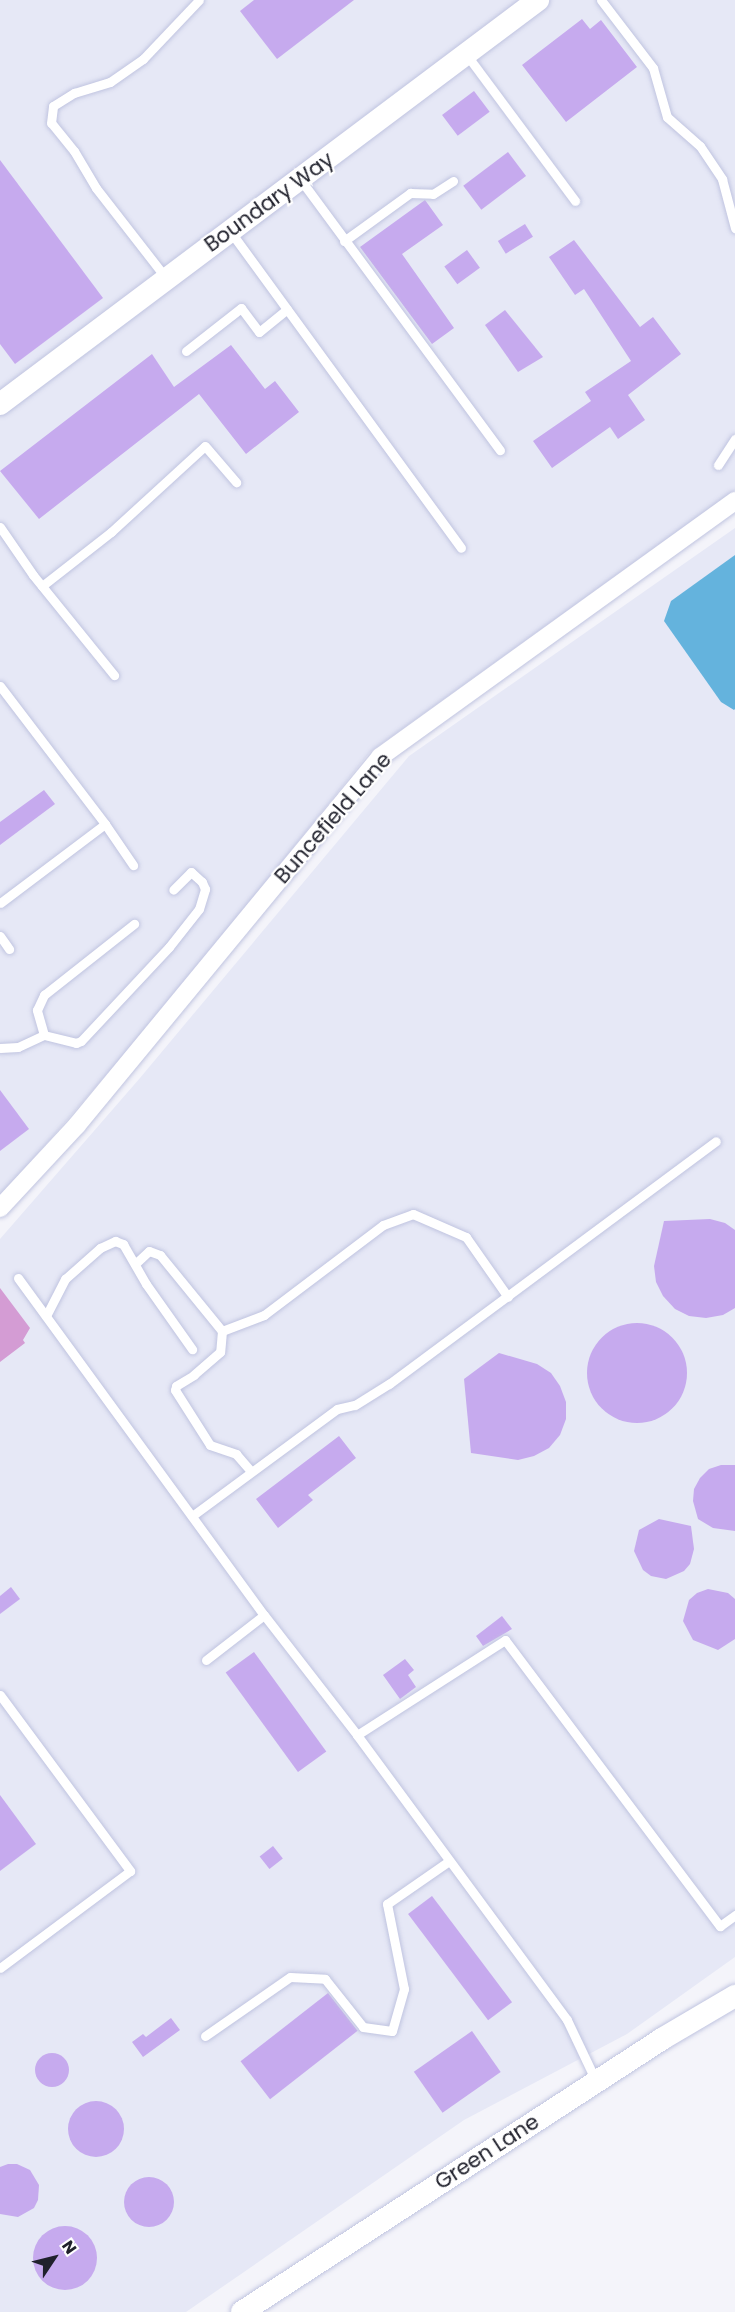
<!DOCTYPE html>
<style>
body{margin:0}
#map{position:relative;width:735px;height:2312px;overflow:hidden;background:#f4f4fa;font-family:Poppins,sans-serif}
div>[style]{position:absolute}
.built>*{inset:0;background:#e6e8f6}
.forest>*{inset:0;background:#d49cd4}
.water>*{inset:0;background:#64b3dd}
.building>*{inset:0;background:#c6aaee;transform-origin:0 0}
.round{border-radius:50%}
.roads{filter:drop-shadow(0 0 2px #c0c4e0) drop-shadow(0 0 2px #c0c4e0)}
.service>*{height:9px;margin:-4.5px;padding:0 4.5px;transform-origin:4.5px;border-radius:4.5px;background:#fff}
.minor>*{height:18px;margin:-9px;padding:0 9px;transform-origin:9px;border-radius:9px;background:#fff}
.tertiary>*{height:22px;margin:-11px;padding:0 11px;transform-origin:11px;border-radius:11px;background:#fff}
span{translate:-50% -50%;white-space:nowrap;text-align:center;line-height:1.15;-webkit-text-stroke:4.5px #fff;paint-order:stroke}
.street-label{font-size:21px;color:#20212c}
.north{position:absolute;left:24px;top:2228px;width:60px;height:60px;-webkit-text-stroke:4px #fff;paint-order:stroke;rotate:55deg;font-size:16px;font-weight:700;line-height:24px;text-align:center;color:#20212c}
.north::after{content:'';display:block;margin:auto;width:21px;height:27px;background:#20212c;clip-path:polygon(50% 0,100% 100%,50% 72%,0 100%)}
</style>
<div id="map">
<div class="built">
<div style="clip-path:polygon(0 0,735px 0,735px 490px,370px 752px,159px 1014px,0 1197px)"></div>
<div style="clip-path:polygon(735px 528px,735px 1957px,627px 2034px,464px 2120px,186px 2312px,0 2312px,0 1239px,140px 1078px,409px 756px)"></div>
</div>
<div class="forest">
<div style="clip-path:polygon(0 1288px,30px 1328px,23px 1340px,25px 1343px,0 1362px)"></div>
</div>
<div class="water">
<div style="clip-path:polygon(735px 555px,735px 709px,734px 710px,721px 702px,664px 621px,671px 601px)"></div>
</div>
<div class="building">
<div style="clip-path:polygon(254px 0,354px 0,277px 59px,240px 11px)"></div>
<div style="clip-path:polygon(582px 19px,590px 29px,601px 20px,637px 67px,566px 122px,522px 65px)"></div>
<div style="left:474px;top:91px;width:26px;height:40px;rotate:53deg"></div>
<div style="left:508px;top:152px;width:30px;height:56px;rotate:53deg"></div>
<div style="clip-path:polygon(0 160px,103px 298px,15px 364px,0 344px)"></div>
<div style="clip-path:polygon(425px 200px,443px 225px,402px 254px,454px 328px,432px 344px,360px 247px)"></div>
<div style="left:525px;top:224px;width:15px;height:32px;rotate:58deg"></div>
<div style="clip-path:polygon(574px 240px,640px 327px,653px 317px,681px 354px,628px 395px,645px 420px,618px 439px,610px 427px,552px 468px,533px 441px,591px 401px,585px 392px,631px 361px,584px 289px,575px 295px,549px 257px)"></div>
<div style="left:467px;top:250px;width:22px;height:28px;rotate:54deg"></div>
<div style="clip-path:polygon(505px 310px,543px 357px,518px 372px,485px 325px)"></div>
<div style="clip-path:polygon(231px 345px,265px 389px,275px 381px,299px 412px,246px 454px,199px 394px,39px 519px,0 471px,152px 354px,174px 387px)"></div>
<div style="clip-path:polygon(44px 790px,55px 804px,0 845px,0 822px)"></div>
<div style="clip-path:polygon(0 1090px,29px 1129px,0 1151px)"></div>
<div style="clip-path:polygon(710px 1219px,725px 1223px,735px 1230px,735px 1308px,723px 1315px,706px 1318px,689px 1316px,675px 1309px,663px 1296px,656px 1282px,654px 1266px,664px 1221px)"></div>
<div class="round" style="left:587px;top:1323px;width:100px;height:100px"></div>
<div style="clip-path:polygon(499px 1353px,537px 1364px,551px 1373px,560px 1386px,566px 1402px,566px 1419px,560px 1435px,549px 1448px,534px 1456px,518px 1460px,471px 1453px,464px 1379px)"></div>
<div style="clip-path:polygon(339px 1436px,356px 1458px,308px 1495px,313px 1500px,278px 1528px,256px 1499px)"></div>
<div style="clip-path:polygon(721px 1465px,735px 1465px,735px 1531px,713px 1528px,698px 1519px,693px 1501px,694px 1489px,700px 1478px,709px 1469px)"></div>
<div style="clip-path:polygon(659px 1519px,691px 1526px,694px 1549px,690px 1564px,684px 1571px,666px 1579px,651px 1576px,643px 1570px,634px 1551px,639px 1530px)"></div>
<div style="clip-path:polygon(11px 1587px,20px 1599px,0 1614px,0 1596px)"></div>
<div style="clip-path:polygon(708px 1589px,728px 1593px,735px 1599px,735px 1639px,718px 1650px,693px 1640px,683px 1621px,689px 1600px,697px 1593px)"></div>
<div style="clip-path:polygon(502px 1616px,512px 1629px,483px 1646px,476px 1636px)"></div>
<div style="left:254px;top:1652px;width:123px;height:35px;rotate:54deg"></div>
<div style="clip-path:polygon(405px 1659px,414px 1670px,408px 1675px,416px 1687px,400px 1699px,383px 1675px)"></div>
<div style="clip-path:polygon(0 1795px,36px 1844px,0 1871px)"></div>
<div style="left:273px;top:1846px;width:16px;height:17px;rotate:52deg"></div>
<div style="left:432px;top:1896px;width:133px;height:30px;rotate:53deg"></div>
<div style="left:328px;top:1993px;width:48px;height:111px;rotate:52deg"></div>
<div style="clip-path:polygon(171px 2018px,180px 2030px,143px 2057px,132px 2042px,143px 2034px,146px 2037px)"></div>
<div style="left:472px;top:2031px;width:50px;height:71px;rotate:55deg"></div>
<div class="round" style="left:35px;top:2053px;width:34px;height:34px"></div>
<div class="round" style="left:68px;top:2101px;width:56px;height:56px"></div>
<div style="clip-path:polygon(8px 2164px,17px 2164px,30px 2170px,39px 2185px,38px 2200px,34px 2208px,18px 2217px,0 2214px,0 2167px)"></div>
<div class="round" style="left:124px;top:2177px;width:50px;height:50px"></div>
<div class="round" style="left:33px;top:2226px;width:64px;height:64px"></div>
</div>
<div class="roads">
<div class="service">
<div style="left:601px;top:0;width:86px;rotate:52.6deg"></div>
<div style="left:653px;top:68px;width:51px;rotate:74.1deg"></div>
<div style="left:667px;top:117px;width:44px;rotate:41.3deg"></div>
<div style="left:700px;top:146px;width:40px;rotate:56deg"></div>
<div style="left:722px;top:179px;width:51px;rotate:75.1deg"></div>
<div style="left:466px;top:54px;width:183px;rotate:53.4deg"></div>
<div style="left:300px;top:179px;width:337px;rotate:53.6deg"></div>
<div style="left:230px;top:231px;width:392px;rotate:53.9deg"></div>
<div style="left:344px;top:241px;width:82px;rotate:-36deg"></div>
<div style="left:410px;top:193px;width:23px;rotate:2deg"></div>
<div style="left:433px;top:194px;width:24px;rotate:-33deg"></div>
<div style="left:166px;top:278px;width:114px;rotate:-127.9deg"></div>
<div style="left:96px;top:188px;width:43px;rotate:-120.7deg"></div>
<div style="left:74px;top:151px;width:36px;rotate:-129deg"></div>
<div style="left:51px;top:123px;width:17px;rotate:-83deg"></div>
<div style="left:53px;top:106px;width:25px;rotate:-32deg"></div>
<div style="left:74px;top:93px;width:38px;rotate:-17deg"></div>
<div style="left:110px;top:82px;width:40px;rotate:-34.9deg"></div>
<div style="left:143px;top:59px;width:81px;rotate:-46.5deg"></div>
<div style="left:186px;top:351px;width:70px;rotate:-38deg"></div>
<div style="left:241px;top:308px;width:30px;rotate:53deg"></div>
<div style="left:259px;top:332px;width:36px;rotate:-39deg"></div>
<div style="left:718px;top:465px;width:31px;rotate:-57deg"></div>
<div style="left:0;top:527px;width:58px;rotate:55.5deg"></div>
<div style="left:33px;top:575px;width:129px;rotate:51deg"></div>
<div style="left:42px;top:586px;width:88px;rotate:-38deg"></div>
<div style="left:111px;top:532px;width:127px;rotate:-42.5deg"></div>
<div style="left:205px;top:446px;width:48px;rotate:49.3deg"></div>
<div style="left:0;top:686px;width:173px;rotate:52.7deg"></div>
<div style="left:105px;top:824px;width:131px;rotate:143deg"></div>
<div style="left:105px;top:824px;width:50px;rotate:55.7deg"></div>
<div style="left:0;top:936px;width:16px;rotate:55deg"></div>
<div style="left:44px;top:1035px;width:26px;rotate:-106deg"></div>
<div style="left:37px;top:1010px;width:17px;rotate:-65deg"></div>
<div style="left:44px;top:995px;width:115px;rotate:-38.3deg"></div>
<div style="left:0;top:1048px;width:18px;rotate:-3deg"></div>
<div style="left:18px;top:1047px;width:29px;rotate:-25deg"></div>
<div style="left:44px;top:1035px;width:33px;rotate:14deg"></div>
<div style="left:76px;top:1043px;width:5px;rotate:-22deg"></div>
<div style="left:81px;top:1041px;width:129px;rotate:-46.9deg"></div>
<div style="left:169px;top:947px;width:48px;rotate:-51.7deg"></div>
<div style="left:199px;top:909px;width:21px;rotate:-73deg"></div>
<div style="left:205px;top:889px;width:8px;rotate:-113deg"></div>
<div style="left:202px;top:882px;width:15px;rotate:-138deg"></div>
<div style="left:191px;top:872px;width:25px;rotate:135deg"></div>
<div style="left:135px;top:1264px;width:19px;rotate:-43deg"></div>
<div style="left:149px;top:1251px;width:12px;rotate:20deg"></div>
<div style="left:160px;top:1255px;width:98px;rotate:50.8deg"></div>
<div style="left:222px;top:1331px;width:45px;rotate:-20.9deg"></div>
<div style="left:264px;top:1315px;width:149px;rotate:-37.1deg"></div>
<div style="left:383px;top:1225px;width:32px;rotate:-20deg"></div>
<div style="left:413px;top:1214px;width:58px;rotate:23.5deg"></div>
<div style="left:466px;top:1237px;width:73px;rotate:55deg"></div>
<div style="left:18px;top:1278px;width:417px;rotate:53.9deg"></div>
<div style="left:264px;top:1615px;width:152px;rotate:52.2deg"></div>
<div style="left:357px;top:1735px;width:354px;rotate:53.6deg"></div>
<div style="left:567px;top:2020px;width:68px;rotate:64.6deg"></div>
<div style="left:46px;top:1316px;width:42px;rotate:-62.8deg"></div>
<div style="left:65px;top:1279px;width:47px;rotate:-41.5deg"></div>
<div style="left:100px;top:1248px;width:17px;rotate:-25deg"></div>
<div style="left:115px;top:1241px;width:9px;rotate:21deg"></div>
<div style="left:123px;top:1244px;width:46px;rotate:60.1deg"></div>
<div style="left:146px;top:1284px;width:80px;rotate:54.7deg"></div>
<div style="left:222px;top:1331px;width:21px;rotate:95deg"></div>
<div style="left:220px;top:1352px;width:35px;rotate:139deg"></div>
<div style="left:194px;top:1375px;width:21px;rotate:149deg"></div>
<div style="left:176px;top:1386px;width:4px;rotate:104deg"></div>
<div style="left:175px;top:1390px;width:65px;rotate:57.5deg"></div>
<div style="left:210px;top:1445px;width:28px;rotate:19deg"></div>
<div style="left:236px;top:1454px;width:23px;rotate:49deg"></div>
<div style="left:192px;top:1516px;width:180px;rotate:-36.4deg"></div>
<div style="left:337px;top:1409px;width:18px;rotate:-13deg"></div>
<div style="left:355px;top:1405px;width:40px;rotate:-32deg"></div>
<div style="left:389px;top:1384px;width:407px;rotate:-36.6deg"></div>
<div style="left:206px;top:1660px;width:73px;rotate:-37.8deg"></div>
<div style="left:0;top:1695px;width:219px;rotate:53.5deg"></div>
<div style="left:130px;top:1871px;width:162px;rotate:143.3deg"></div>
<div style="left:357px;top:1735px;width:176px;rotate:-32.7deg"></div>
<div style="left:505px;top:1640px;width:358px;rotate:53.1deg"></div>
<div style="left:720px;top:1926px;width:19px;rotate:-36deg"></div>
<div style="left:205px;top:2036px;width:103px;rotate:-34.8deg"></div>
<div style="left:290px;top:1977px;width:35px;rotate:3deg"></div>
<div style="left:325px;top:1979px;width:61px;rotate:51.6deg"></div>
<div style="left:363px;top:2027px;width:29px;rotate:8deg"></div>
<div style="left:392px;top:2031px;width:44px;rotate:-74.1deg"></div>
<div style="left:404px;top:1989px;width:87px;rotate:-101.3deg"></div>
<div style="left:387px;top:1904px;width:75px;rotate:-34.7deg"></div>
</div>
<div class="minor">
<div style="left:0;top:1208px;width:113px;rotate:-47.1deg"></div>
<div style="left:77px;top:1125px;width:477px;rotate:-50.5deg"></div>
<div style="left:380px;top:757px;width:438px;rotate:-35.8deg"></div>
</div>
<div class="tertiary">
<div style="left:0;top:404px;width:673px;rotate:-36.9deg"></div>
<div style="left:242px;top:2312px;width:501px;rotate:-33.02deg"></div>
<div style="left:662px;top:2039px;width:85px;rotate:-30.5deg"></div>
</div>
</div>
<div class="street-label">
<span style="left:269px;top:202px;rotate:-36deg">Boundary Way</span>
<span style="left:333px;top:818px;rotate:-49deg">Buncefield Lane</span>
<span style="left:487px;top:2152px;rotate:-33deg">Green Lane</span>
</div>
<div class="north">N</div>
</div>
